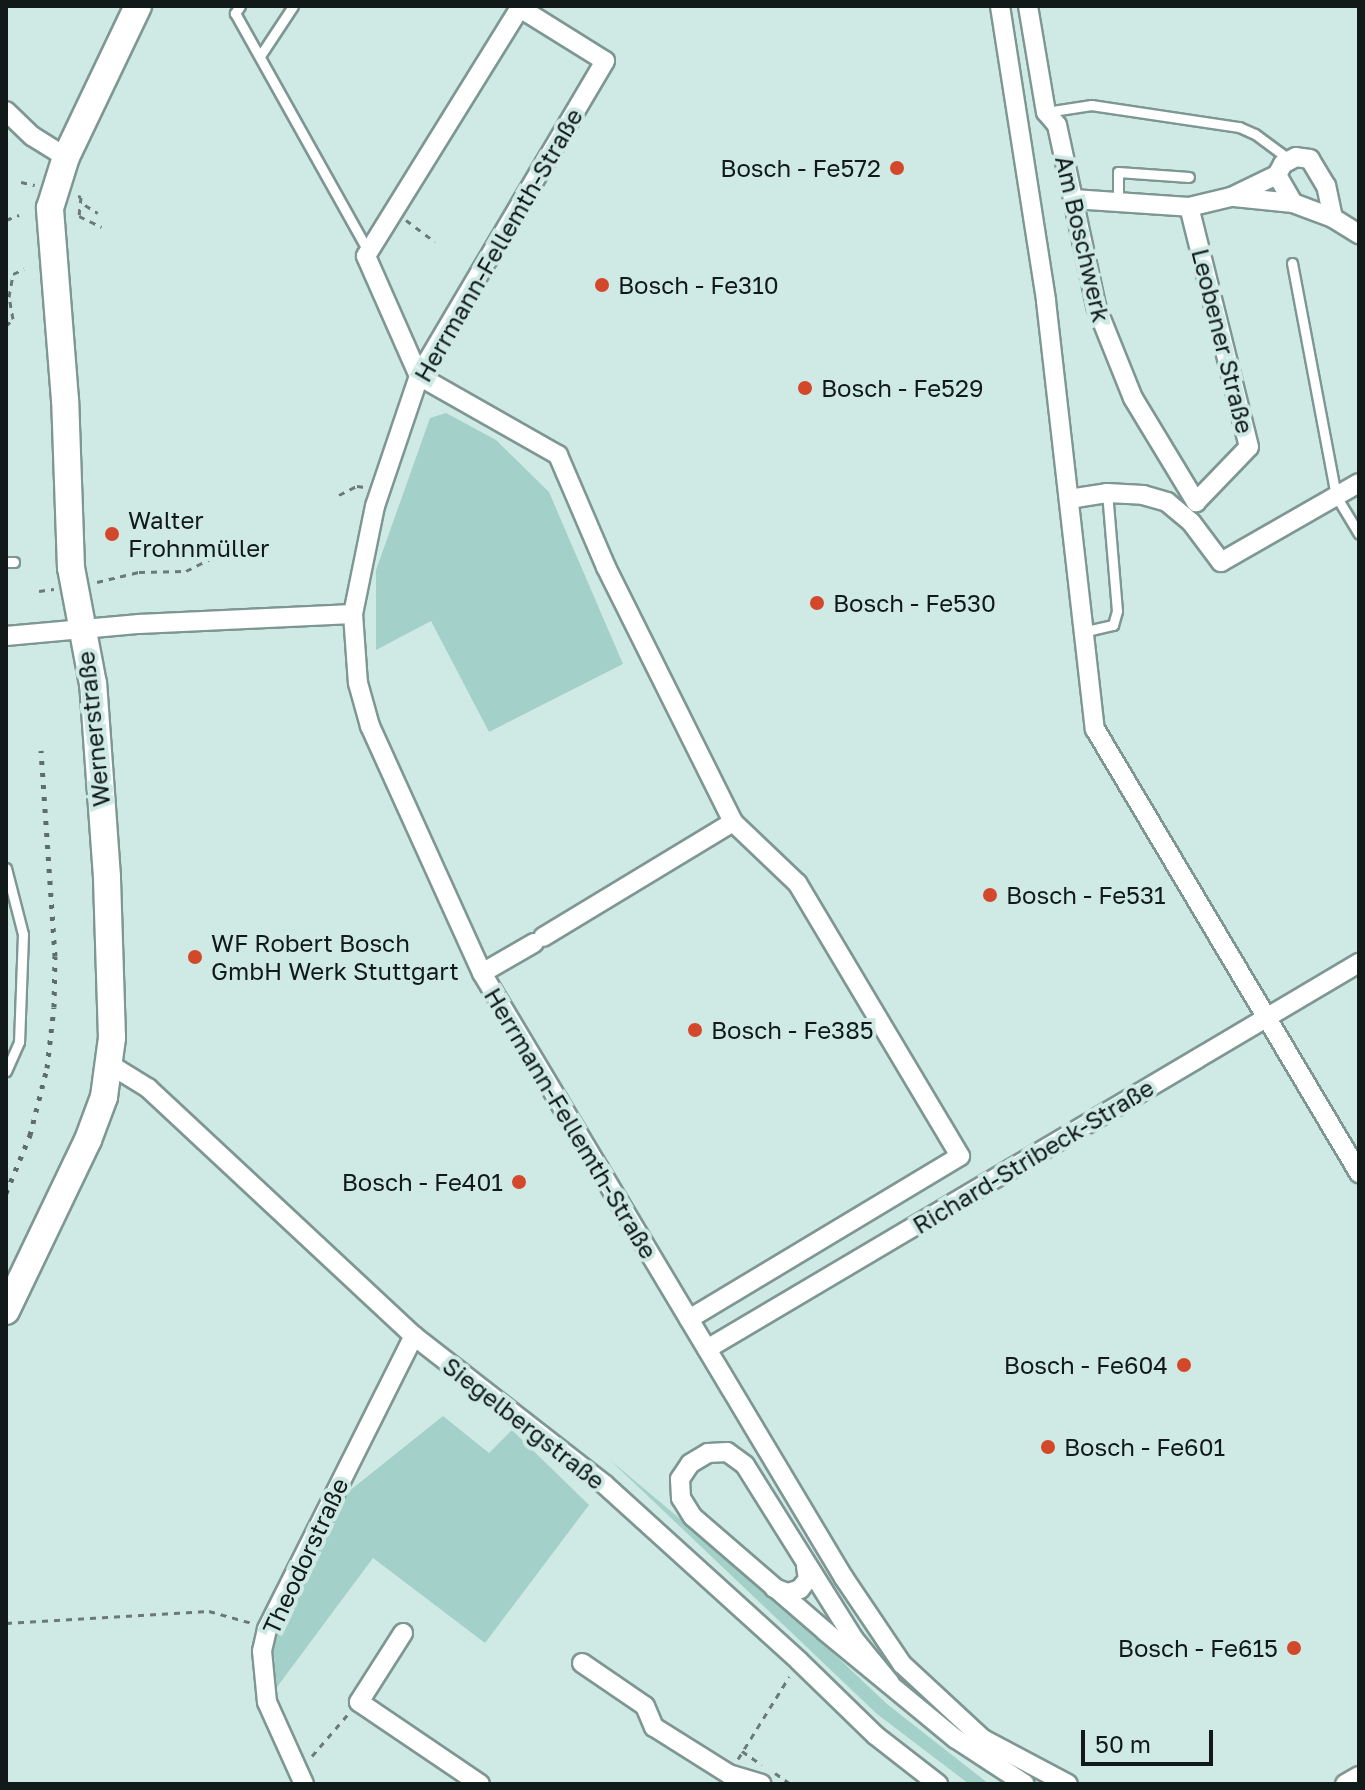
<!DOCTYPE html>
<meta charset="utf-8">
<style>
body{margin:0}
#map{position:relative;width:1365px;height:1790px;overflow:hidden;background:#cfeae5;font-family:"Golos Text",sans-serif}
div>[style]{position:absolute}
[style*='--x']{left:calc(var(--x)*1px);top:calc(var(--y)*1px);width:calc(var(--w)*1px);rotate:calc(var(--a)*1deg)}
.green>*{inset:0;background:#a3d1c9}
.path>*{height:3px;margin-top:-1.5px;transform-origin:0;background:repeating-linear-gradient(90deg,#697a77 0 6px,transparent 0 12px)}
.roads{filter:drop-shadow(2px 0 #7e9793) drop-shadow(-2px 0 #7e9793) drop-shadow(0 2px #7e9793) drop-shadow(0 -2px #7e9793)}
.lane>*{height:9px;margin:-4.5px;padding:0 4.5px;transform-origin:4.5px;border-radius:4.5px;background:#fff}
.street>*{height:18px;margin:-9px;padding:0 9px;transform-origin:9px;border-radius:9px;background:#fff}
.secondary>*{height:26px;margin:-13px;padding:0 13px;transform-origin:13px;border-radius:13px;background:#fff}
.rail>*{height:5px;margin-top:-2.5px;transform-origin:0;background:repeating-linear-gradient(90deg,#5d6d6a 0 4px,transparent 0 12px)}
.dots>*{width:22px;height:22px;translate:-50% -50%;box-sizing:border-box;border:4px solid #cfeae5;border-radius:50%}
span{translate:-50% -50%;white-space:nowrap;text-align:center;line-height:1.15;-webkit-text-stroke:8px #cfeae5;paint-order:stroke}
.poi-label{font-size:24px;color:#111a19}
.right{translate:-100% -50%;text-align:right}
.left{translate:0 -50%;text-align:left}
.street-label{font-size:24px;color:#111a19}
.frame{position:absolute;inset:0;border:8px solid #111a19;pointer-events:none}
.scale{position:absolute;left:1081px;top:1730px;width:132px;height:36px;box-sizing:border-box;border:4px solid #111a19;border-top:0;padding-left:10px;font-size:24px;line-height:28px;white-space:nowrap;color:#111a19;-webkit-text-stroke:6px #cfeae5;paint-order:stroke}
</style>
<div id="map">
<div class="green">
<i style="clip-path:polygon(446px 413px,496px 440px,549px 492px,623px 664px,489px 732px,431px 621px,376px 650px,376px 570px,430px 418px)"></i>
<i style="clip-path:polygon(443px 1416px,489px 1453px,512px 1430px,589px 1505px,485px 1643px,373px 1558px,277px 1687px,272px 1638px,348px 1492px)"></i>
<i style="clip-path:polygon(610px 1460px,778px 1601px,887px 1704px,989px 1784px,969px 1784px,877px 1714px)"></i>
</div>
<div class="path">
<i style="--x:21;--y:182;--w:14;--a:12"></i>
<i style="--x:78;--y:196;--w:3;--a:18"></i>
<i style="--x:81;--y:197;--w:19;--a:96"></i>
<i style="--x:79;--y:216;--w:25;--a:26"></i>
<i style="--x:85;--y:205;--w:15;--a:32"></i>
<i style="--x:6;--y:220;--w:14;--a:-21"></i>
<i style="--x:406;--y:220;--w:36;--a:37"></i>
<i style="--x:6;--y:326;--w:10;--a:-45"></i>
<i style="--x:13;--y:319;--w:22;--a:-100"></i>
<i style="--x:9;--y:297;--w:23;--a:-80"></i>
<i style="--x:13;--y:274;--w:12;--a:-24"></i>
<i style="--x:339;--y:495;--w:20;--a:-27"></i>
<i style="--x:357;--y:486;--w:8;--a:7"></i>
<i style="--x:97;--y:582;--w:43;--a:-13.4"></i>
<i style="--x:139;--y:572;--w:47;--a:-1.2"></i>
<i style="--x:186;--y:571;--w:69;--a:-26.6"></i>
<i style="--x:39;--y:591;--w:15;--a:-8"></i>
<i style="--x:6;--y:1623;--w:203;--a:-3.4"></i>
<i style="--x:209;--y:1611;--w:45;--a:15.6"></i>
<i style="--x:742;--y:1751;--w:24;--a:35"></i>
<i style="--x:312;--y:1756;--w:57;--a:-49.3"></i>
<i style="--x:738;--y:1759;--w:97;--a:-58.1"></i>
<i style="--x:775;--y:1773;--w:19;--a:35"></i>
</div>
<div class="roads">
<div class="lane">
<i style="--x:240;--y:6;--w:9;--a:126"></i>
<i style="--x:235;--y:13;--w:275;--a:60.8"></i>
<i style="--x:260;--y:56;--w:60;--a:-56.6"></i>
<i style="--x:1046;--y:112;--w:46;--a:-8.8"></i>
<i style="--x:1091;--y:105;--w:150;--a:8.5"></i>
<i style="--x:1239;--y:127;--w:17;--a:24"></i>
<i style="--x:1255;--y:134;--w:44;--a:36.6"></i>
<i style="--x:1118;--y:202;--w:30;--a:-90"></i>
<i style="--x:1118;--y:172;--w:71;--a:4"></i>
<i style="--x:1292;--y:263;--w:237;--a:79.3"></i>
<i style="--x:1336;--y:496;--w:44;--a:58.8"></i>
<i style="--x:6;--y:562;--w:8;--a:0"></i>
<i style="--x:1082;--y:632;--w:32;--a:-13"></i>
<i style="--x:1113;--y:625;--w:15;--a:-74"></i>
<i style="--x:1117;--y:611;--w:118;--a:-94.8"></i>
<i style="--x:6;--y:868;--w:68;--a:75.6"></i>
<i style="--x:23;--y:934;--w:108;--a:92.1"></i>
<i style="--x:19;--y:1042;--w:32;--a:114"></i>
</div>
<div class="street">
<i style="--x:521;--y:6;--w:294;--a:121.8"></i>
<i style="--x:366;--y:256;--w:131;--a:66.2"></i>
<i style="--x:419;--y:376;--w:160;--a:29.6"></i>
<i style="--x:558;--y:455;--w:122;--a:66.8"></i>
<i style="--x:606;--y:567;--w:285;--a:63.5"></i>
<i style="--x:733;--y:822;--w:222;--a:148.8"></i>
<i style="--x:1000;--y:6;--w:299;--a:81.1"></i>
<i style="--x:1046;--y:301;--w:431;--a:83.5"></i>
<i style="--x:1095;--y:729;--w:517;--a:59.26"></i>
<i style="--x:1028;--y:6;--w:108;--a:80.4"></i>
<i style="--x:1046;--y:112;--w:17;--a:50"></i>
<i style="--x:1057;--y:125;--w:185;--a:77.8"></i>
<i style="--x:1096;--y:306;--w:99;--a:68.1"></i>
<i style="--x:1133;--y:398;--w:122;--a:58.8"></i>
<i style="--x:1196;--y:502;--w:76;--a:-46.1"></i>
<i style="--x:1249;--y:447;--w:247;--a:-104"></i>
<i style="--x:520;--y:8;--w:100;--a:31.9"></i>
<i style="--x:605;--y:61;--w:366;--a:120.6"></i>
<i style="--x:419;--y:376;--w:137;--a:108.7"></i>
<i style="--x:375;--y:506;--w:110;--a:101.5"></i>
<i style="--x:353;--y:614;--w:69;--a:85.9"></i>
<i style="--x:358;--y:683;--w:45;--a:74.4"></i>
<i style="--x:370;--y:726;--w:271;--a:65.6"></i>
<i style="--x:482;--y:973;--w:705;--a:59.11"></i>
<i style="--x:844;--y:1578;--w:104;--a:56"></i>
<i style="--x:902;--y:1664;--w:110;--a:42.8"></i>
<i style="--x:983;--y:1739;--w:96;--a:27.9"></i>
<i style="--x:6;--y:111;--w:36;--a:44"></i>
<i style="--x:32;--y:136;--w:40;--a:32"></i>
<i style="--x:1234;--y:197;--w:59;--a:5.8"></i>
<i style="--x:1073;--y:199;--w:116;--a:3.9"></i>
<i style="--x:1189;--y:207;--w:43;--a:-13.4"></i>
<i style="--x:1231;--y:197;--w:51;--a:-25.6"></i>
<i style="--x:1333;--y:218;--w:33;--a:-102"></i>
<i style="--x:1326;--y:186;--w:31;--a:-121"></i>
<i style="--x:1310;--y:159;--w:14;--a:-172"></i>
<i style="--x:1296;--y:157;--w:15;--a:152"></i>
<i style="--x:1283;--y:164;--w:13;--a:119"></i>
<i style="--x:1277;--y:175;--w:32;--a:60"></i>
<i style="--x:1293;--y:203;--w:43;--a:20.6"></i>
<i style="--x:1333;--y:218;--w:31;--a:32"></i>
<i style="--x:1069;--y:499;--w:38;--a:-9"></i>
<i style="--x:1107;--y:493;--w:36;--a:3"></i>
<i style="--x:1143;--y:495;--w:25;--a:16"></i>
<i style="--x:1167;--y:502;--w:31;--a:40"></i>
<i style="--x:1191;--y:522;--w:50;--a:53.1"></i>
<i style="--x:1221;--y:562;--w:159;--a:-29.8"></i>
<i style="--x:6;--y:636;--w:134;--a:-5.2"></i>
<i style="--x:139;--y:624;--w:214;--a:-2.7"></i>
<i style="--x:482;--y:973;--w:60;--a:-30"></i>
<i style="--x:109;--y:1064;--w:46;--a:31.6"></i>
<i style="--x:148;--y:1088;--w:364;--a:43"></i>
<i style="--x:414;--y:1336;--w:241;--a:37.9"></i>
<i style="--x:604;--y:1484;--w:263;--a:42.2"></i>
<i style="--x:799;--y:1661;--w:106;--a:44.2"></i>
<i style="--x:875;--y:1735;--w:80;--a:37.9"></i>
<i style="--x:689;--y:1319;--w:316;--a:-31"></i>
<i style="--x:960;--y:1156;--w:318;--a:-120.8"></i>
<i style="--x:797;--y:883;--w:88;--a:-136.4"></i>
<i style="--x:707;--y:1349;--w:758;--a:-30.63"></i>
<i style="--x:774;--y:1588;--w:15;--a:20"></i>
<i style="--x:788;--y:1593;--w:13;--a:-18"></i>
<i style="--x:800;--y:1589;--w:13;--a:-51"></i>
<i style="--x:808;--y:1579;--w:13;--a:-99"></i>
<i style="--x:403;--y:1633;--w:82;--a:122.5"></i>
<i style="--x:359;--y:1702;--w:146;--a:34.1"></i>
<i style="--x:582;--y:1663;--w:76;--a:34.3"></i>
<i style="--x:645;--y:1706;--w:23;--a:67"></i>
<i style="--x:654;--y:1727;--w:89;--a:32.1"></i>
<i style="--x:729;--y:1774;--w:34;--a:17"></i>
<i style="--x:890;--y:1683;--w:57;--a:-129.3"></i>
<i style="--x:854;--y:1639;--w:205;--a:-122.1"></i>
<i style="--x:745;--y:1465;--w:22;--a:-144"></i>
<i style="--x:727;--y:1452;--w:19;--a:177"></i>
<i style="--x:708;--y:1453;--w:21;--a:149"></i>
<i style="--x:690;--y:1464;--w:18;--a:124"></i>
<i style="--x:680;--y:1479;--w:19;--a:87"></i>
<i style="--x:681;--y:1498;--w:22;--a:58"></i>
<i style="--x:693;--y:1517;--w:176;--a:40.8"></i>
<i style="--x:826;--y:1632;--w:168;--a:39.5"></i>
<i style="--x:956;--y:1739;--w:82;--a:33.1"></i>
<i style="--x:304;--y:1784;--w:90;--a:-114.3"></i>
<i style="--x:267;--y:1702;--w:51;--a:-95.6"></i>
<i style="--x:262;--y:1651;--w:23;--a:-77"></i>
<i style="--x:267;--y:1629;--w:328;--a:-63.4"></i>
<i style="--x:1345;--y:1784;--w:16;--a:-30"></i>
</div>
<div class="secondary">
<i style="--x:6;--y:1311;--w:190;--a:-64.4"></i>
<i style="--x:88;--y:1140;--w:46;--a:-69.6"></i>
<i style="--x:104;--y:1097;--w:60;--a:-82.3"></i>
<i style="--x:112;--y:1038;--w:161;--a:-91.8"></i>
<i style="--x:107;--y:877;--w:194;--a:-94.1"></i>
<i style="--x:93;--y:684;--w:118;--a:-100.7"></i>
<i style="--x:71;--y:568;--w:168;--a:-92"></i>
<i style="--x:65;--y:400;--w:193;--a:-94.5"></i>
<i style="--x:50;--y:208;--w:53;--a:-72.6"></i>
<i style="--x:66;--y:157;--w:167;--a:-64.5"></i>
</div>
</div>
<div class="rail">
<i style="--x:6;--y:1193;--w:63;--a:-67.5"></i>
<i style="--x:30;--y:1135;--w:69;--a:-75.8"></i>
<i style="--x:47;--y:1068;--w:61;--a:-83.5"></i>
<i style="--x:54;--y:1007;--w:51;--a:-88.9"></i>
<i style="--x:55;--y:956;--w:206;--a:-93.9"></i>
</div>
<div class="dots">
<i style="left:897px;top:168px;background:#d3482a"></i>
<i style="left:602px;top:285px;background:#d3482a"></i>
<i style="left:805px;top:388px;background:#d3482a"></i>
<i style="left:112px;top:534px;background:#d3482a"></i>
<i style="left:817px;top:603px;background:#d3482a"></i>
<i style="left:990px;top:895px;background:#d3482a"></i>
<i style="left:195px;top:957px;background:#d3482a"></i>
<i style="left:695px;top:1030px;background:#d3482a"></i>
<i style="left:519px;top:1182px;background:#d3482a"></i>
<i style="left:1184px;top:1365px;background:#d3482a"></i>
<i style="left:1048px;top:1447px;background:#d3482a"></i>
<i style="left:1294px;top:1648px;background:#d3482a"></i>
</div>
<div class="poi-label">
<span class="right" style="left:881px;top:168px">Bosch - Fe572</span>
<span class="left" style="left:618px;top:285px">Bosch - Fe310</span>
<span class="left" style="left:821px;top:388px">Bosch - Fe529</span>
<span class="left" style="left:128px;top:534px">Walter<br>Frohnmüller</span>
<span class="left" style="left:833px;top:603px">Bosch - Fe530</span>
<span class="left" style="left:1006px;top:895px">Bosch - Fe531</span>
<span class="left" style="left:211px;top:957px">WF Robert Bosch<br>GmbH Werk Stuttgart</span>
<span class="left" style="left:711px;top:1030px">Bosch - Fe385</span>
<span class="right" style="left:503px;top:1182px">Bosch - Fe401</span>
<span class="right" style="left:1168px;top:1365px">Bosch - Fe604</span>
<span class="left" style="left:1064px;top:1447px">Bosch - Fe601</span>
<span class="right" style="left:1278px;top:1648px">Bosch - Fe615</span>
</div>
<div class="street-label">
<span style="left:1083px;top:239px;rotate:77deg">Am Boschwerk</span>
<span style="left:498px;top:245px;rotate:-60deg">Herrmann-Fellemth-Straße</span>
<span style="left:1223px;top:341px;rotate:76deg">Leobener Straße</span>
<span style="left:93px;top:729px;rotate:-96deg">Wernerstraße</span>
<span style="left:571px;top:1123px;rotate:59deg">Herrmann-Fellemth-Straße</span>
<span style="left:1033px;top:1156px;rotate:-31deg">Richard-Stribeck-Straße</span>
<span style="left:524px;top:1423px;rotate:38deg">Siegelbergstraße</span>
<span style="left:305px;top:1556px;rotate:-65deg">Theodorstraße</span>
</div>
<div class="frame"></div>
<div class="scale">50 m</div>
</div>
